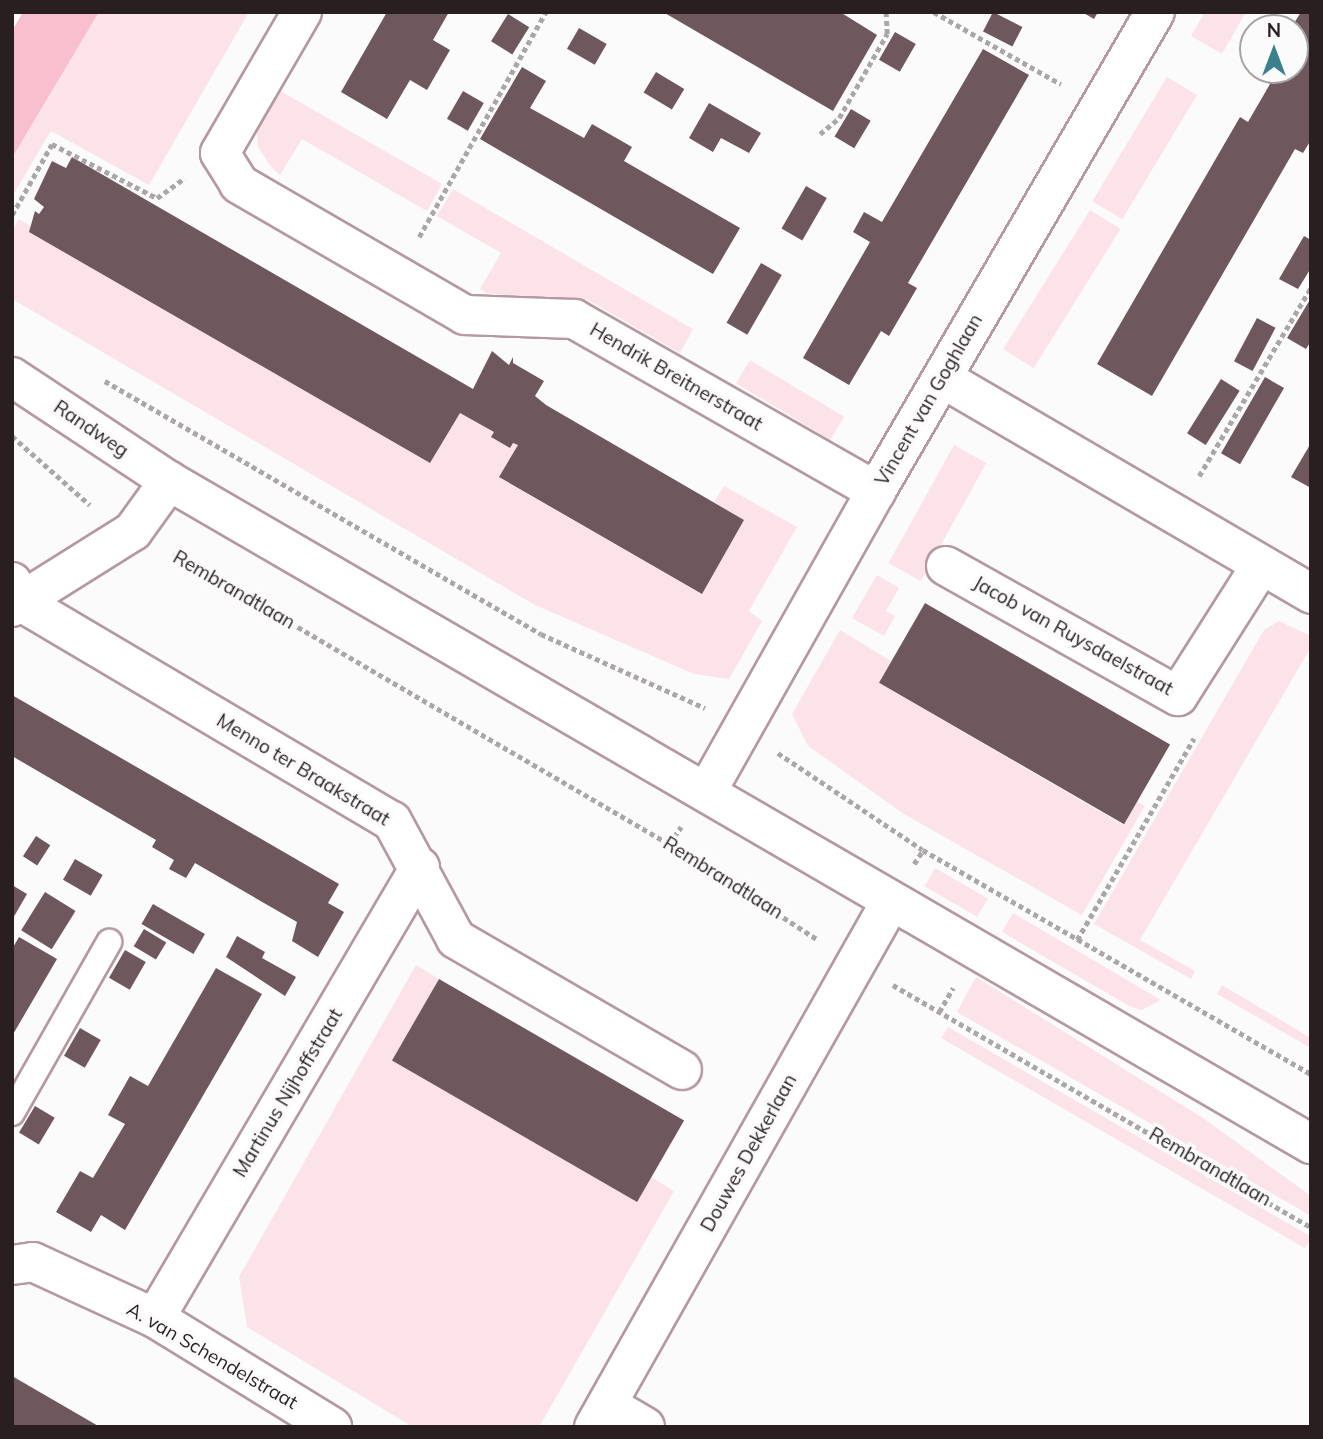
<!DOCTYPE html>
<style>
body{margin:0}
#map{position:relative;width:1323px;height:1439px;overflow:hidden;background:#fbfbfb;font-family:Mulish,sans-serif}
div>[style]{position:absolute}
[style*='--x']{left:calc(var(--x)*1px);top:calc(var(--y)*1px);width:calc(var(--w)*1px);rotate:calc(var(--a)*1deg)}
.green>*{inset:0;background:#fce3e9;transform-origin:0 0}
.water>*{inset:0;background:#f8bfcf}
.building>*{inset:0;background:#6f575e;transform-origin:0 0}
.path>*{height:4.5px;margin-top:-2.25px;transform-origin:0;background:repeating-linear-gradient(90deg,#aba7a8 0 5px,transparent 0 8.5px)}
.roads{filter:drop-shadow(2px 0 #b499a0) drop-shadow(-2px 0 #b499a0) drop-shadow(0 2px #b499a0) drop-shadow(0 -2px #b499a0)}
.service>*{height:24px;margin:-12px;padding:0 12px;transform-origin:12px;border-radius:12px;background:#fff}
.minor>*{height:38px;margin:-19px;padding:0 19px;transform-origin:19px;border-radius:19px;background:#fff}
span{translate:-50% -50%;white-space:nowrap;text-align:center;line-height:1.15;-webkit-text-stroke:7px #fbfbfb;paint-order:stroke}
.street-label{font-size:19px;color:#291f21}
.frame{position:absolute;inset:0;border:14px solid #291f21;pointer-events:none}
.north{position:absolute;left:1239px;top:14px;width:70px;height:70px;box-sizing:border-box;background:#fbfbfb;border:2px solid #a7a3a4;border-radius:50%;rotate:0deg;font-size:19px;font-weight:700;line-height:28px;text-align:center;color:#291f21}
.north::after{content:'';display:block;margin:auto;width:24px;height:32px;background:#3b818d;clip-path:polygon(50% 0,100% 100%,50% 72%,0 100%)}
</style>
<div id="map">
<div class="green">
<i style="clip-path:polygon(99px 12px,249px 12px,149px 185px,51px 131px,12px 197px,12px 158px)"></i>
<i style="clip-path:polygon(1205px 12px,1246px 12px,1222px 54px,1191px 36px)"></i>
<i style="left:1167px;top:77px;width:35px;height:145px;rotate:31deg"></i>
<i style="clip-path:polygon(277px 89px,442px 184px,427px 211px,302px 139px,280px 175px,270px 166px,258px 146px,257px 131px)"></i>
<i style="clip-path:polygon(453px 189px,693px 329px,680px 353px,588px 300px,489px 294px,480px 289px,501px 253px,437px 216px)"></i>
<i style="left:1090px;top:210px;width:36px;height:164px;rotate:32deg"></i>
<i style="clip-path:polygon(19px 219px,32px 227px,30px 232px,430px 463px,460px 413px,494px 432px,492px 438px,510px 448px,513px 443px,518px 445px,500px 478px,701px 594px,744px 520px,714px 502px,724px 486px,797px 527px,749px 611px,762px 621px,729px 679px,694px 674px,535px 605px,12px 299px,12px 231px)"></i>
<i style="left:750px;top:360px;width:110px;height:27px;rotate:31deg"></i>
<i style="left:954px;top:445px;width:37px;height:135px;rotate:29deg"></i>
<i style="clip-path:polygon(877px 575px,899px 588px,886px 611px,895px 616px,884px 636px,852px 618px)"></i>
<i style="clip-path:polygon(1279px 621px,1311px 636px,1311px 647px,1140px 940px,1195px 971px,1191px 979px,1094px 924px,1264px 630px)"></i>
<i style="clip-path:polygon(840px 630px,891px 661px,879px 683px,1123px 825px,1137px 802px,1145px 806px,1082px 915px,904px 814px,808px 746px,792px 714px)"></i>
<i style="left:935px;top:868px;width:61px;height:21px;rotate:30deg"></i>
<i style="clip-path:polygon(1013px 913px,1161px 1000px,1142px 1010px,1131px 1007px,1002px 932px)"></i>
<i style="clip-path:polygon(416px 965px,439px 979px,393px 1060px,636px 1201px,651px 1177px,674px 1191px,539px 1427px,413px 1427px,247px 1327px,239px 1277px)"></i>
<i style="clip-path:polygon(976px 977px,1203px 1118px,1311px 1196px,1311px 1216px,957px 1012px)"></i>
<i style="clip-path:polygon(1222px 985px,1311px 1038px,1311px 1048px,1217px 994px)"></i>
<i style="left:948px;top:1027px;width:420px;height:13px;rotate:30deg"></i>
</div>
<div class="water">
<i style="clip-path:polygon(23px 12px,99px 12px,12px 158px,12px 31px)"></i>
</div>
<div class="building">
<i style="clip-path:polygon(387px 12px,449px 12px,433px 40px,450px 50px,427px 90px,410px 80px,387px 119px,341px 92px)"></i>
<i style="clip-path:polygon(663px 12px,840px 12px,877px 35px,833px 111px)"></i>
<i style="left:993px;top:12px;width:33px;height:22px;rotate:27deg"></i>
<i style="clip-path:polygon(1082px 12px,1098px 12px,1094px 19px)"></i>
<i style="clip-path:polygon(1301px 12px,1311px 12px,1311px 140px,1303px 153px,1295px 149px,1152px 396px,1097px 364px,1240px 117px,1248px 122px,1270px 84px,1262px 79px,1267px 70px,1295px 70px,1295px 28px,1291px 28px)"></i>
<i style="left:508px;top:14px;width:25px;height:32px;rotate:32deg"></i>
<i style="left:579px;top:28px;width:32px;height:24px;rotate:30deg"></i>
<i style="left:895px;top:32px;width:24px;height:32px;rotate:30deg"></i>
<i style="clip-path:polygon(983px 49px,1029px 75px,908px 283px,917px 288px,889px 336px,881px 331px,849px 385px,803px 358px,870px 242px,853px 232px,864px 212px,882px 222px)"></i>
<i style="clip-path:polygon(522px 67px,546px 81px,530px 108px,584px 138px,592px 124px,632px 147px,624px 161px,740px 228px,713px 274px,480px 139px)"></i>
<i style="left:656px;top:72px;width:33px;height:24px;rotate:31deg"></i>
<i style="left:463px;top:91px;width:24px;height:32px;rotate:30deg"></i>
<i style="clip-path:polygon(709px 103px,761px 133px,749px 153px,721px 138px,713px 152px,689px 138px)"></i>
<i style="left:851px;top:109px;width:23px;height:32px;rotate:31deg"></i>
<i style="clip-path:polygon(72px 157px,473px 389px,492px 351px,509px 365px,513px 357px,513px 363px,544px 381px,535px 396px,546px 405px,744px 520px,702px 594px,499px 477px,518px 445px,513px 443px,510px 448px,491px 437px,494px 432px,460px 413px,430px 463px,29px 232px,35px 211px,39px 214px,44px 207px,34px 199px,52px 161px,66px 168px)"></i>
<i style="left:806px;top:186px;width:24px;height:49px;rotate:30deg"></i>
<i style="clip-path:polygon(1304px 236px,1311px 240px,1311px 268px,1298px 289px,1279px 279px)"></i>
<i style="left:761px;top:263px;width:24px;height:69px;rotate:30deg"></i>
<i style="clip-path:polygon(1311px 298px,1311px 341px,1306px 349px,1287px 338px)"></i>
<i style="left:1257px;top:318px;width:21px;height:49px;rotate:28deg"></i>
<i style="left:1265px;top:377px;width:22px;height:88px;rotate:30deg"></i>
<i style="left:1221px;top:379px;width:22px;height:64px;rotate:32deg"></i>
<i style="clip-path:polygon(1311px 443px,1311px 488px,1291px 477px)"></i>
<i style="left:925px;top:603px;width:283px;height:92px;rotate:30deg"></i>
<i style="clip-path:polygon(12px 695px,339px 884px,328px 903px,344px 912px,318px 957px,292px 941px,297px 922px,195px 863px,186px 878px,169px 869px,174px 860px,152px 847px,156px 840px,12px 756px)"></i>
<i style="left:36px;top:836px;width:17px;height:24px;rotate:33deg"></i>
<i style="left:75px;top:859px;width:32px;height:24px;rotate:30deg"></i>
<i style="clip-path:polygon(12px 885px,27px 894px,12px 920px)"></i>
<i style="left:45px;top:892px;width:36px;height:45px;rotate:32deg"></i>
<i style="left:153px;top:904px;width:60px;height:23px;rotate:30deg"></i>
<i style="left:144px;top:929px;width:26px;height:20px;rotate:31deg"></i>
<i style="clip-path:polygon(237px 936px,265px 952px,262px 958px,296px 977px,285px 996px,226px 957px)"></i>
<i style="clip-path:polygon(19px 937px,57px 959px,12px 1036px,12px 949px)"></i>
<i style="left:125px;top:950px;width:24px;height:32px;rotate:30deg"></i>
<i style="clip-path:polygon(216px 968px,262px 994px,125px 1230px,101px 1215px,91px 1232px,56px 1212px,80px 1171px,93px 1178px,125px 1124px,108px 1115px,130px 1076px,148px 1086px)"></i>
<i style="left:439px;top:979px;width:283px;height:94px;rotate:30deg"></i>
<i style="left:80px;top:1028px;width:24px;height:32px;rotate:30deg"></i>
<i style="left:35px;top:1106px;width:23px;height:31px;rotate:31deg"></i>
<i style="clip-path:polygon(12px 1376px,100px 1427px,12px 1427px)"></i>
</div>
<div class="path">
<i style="--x:934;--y:12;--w:146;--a:29.6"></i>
<i style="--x:820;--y:134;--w:25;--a:-40"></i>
<i style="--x:839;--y:118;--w:97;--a:-60.3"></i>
<i style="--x:887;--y:34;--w:22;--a:-93"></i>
<i style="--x:12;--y:215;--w:81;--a:-60.6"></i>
<i style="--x:52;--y:144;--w:118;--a:27.2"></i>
<i style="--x:157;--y:198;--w:34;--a:-36"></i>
<i style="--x:419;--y:237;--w:258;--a:-60.6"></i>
<i style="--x:105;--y:381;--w:504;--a:30.13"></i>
<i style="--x:541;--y:634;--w:180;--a:24.3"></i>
<i style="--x:12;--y:436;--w:104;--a:41.5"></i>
<i style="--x:1199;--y:476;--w:220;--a:-59.3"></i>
<i style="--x:173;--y:554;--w:575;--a:30.31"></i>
<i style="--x:669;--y:844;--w:176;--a:32.7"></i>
<i style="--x:778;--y:753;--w:174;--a:33.8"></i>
<i style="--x:923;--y:850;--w:448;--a:30"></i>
<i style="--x:669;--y:844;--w:21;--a:-55"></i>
<i style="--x:914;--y:864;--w:17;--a:-57"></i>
<i style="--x:1077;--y:940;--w:233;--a:-59.9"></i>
<i style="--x:893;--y:985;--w:483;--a:30.1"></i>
<i style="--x:939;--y:1012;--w:28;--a:-60"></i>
</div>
<div class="roads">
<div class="service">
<i style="--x:12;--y:1113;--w:197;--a:-60.4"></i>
</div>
<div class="minor">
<i style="--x:302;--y:12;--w:163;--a:120.2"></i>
<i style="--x:220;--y:153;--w:36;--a:58"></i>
<i style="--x:239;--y:184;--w:261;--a:30.1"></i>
<i style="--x:465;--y:315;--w:109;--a:2.1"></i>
<i style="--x:574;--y:319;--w:348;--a:29.7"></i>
<i style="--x:12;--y:377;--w:188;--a:33.5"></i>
<i style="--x:169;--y:481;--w:1321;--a:30.14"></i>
<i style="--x:942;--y:378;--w:428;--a:30.3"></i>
<i style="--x:946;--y:566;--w:266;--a:29.3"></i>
<i style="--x:1178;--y:696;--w:153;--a:-57.6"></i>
<i style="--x:12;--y:582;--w:22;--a:66"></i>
<i style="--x:21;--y:602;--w:431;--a:30.6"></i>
<i style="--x:392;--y:821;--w:134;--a:61.5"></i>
<i style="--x:456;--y:939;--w:261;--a:30.1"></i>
<i style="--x:12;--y:607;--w:143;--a:-32.1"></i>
<i style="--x:133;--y:531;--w:62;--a:-54.2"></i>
<i style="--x:707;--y:791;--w:344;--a:-60.6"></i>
<i style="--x:876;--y:491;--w:554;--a:-59.78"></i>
<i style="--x:12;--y:1265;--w:21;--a:-8"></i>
<i style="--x:33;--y:1262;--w:134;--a:24.7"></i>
<i style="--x:155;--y:1318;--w:208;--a:31.6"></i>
<i style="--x:155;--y:1318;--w:523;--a:-59.56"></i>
<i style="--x:608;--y:1405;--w:43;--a:30.7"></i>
<i style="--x:594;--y:1427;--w:604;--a:-60.55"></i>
</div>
</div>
<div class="street-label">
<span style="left:676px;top:377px;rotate:30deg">Hendrik Breitnerstraat</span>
<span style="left:929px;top:400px;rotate:-60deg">Vincent van Goghlaan</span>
<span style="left:91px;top:429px;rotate:34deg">Randweg</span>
<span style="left:234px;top:590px;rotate:30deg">Rembrandtlaan</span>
<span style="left:1073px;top:636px;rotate:29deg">Jacob van Ruysdaelstraat</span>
<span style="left:303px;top:770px;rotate:31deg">Menno ter Braakstraat</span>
<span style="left:723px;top:878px;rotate:32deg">Rembrandtlaan</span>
<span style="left:288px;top:1093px;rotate:-59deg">Martinus Nijhoffstraat</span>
<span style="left:749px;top:1153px;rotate:-61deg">Douwes Dekkerlaan</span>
<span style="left:1210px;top:1167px;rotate:30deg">Rembrandtlaan</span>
<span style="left:212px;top:1356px;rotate:30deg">A. van Schendelstraat</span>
</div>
<div class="frame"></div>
<div class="north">N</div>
</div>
